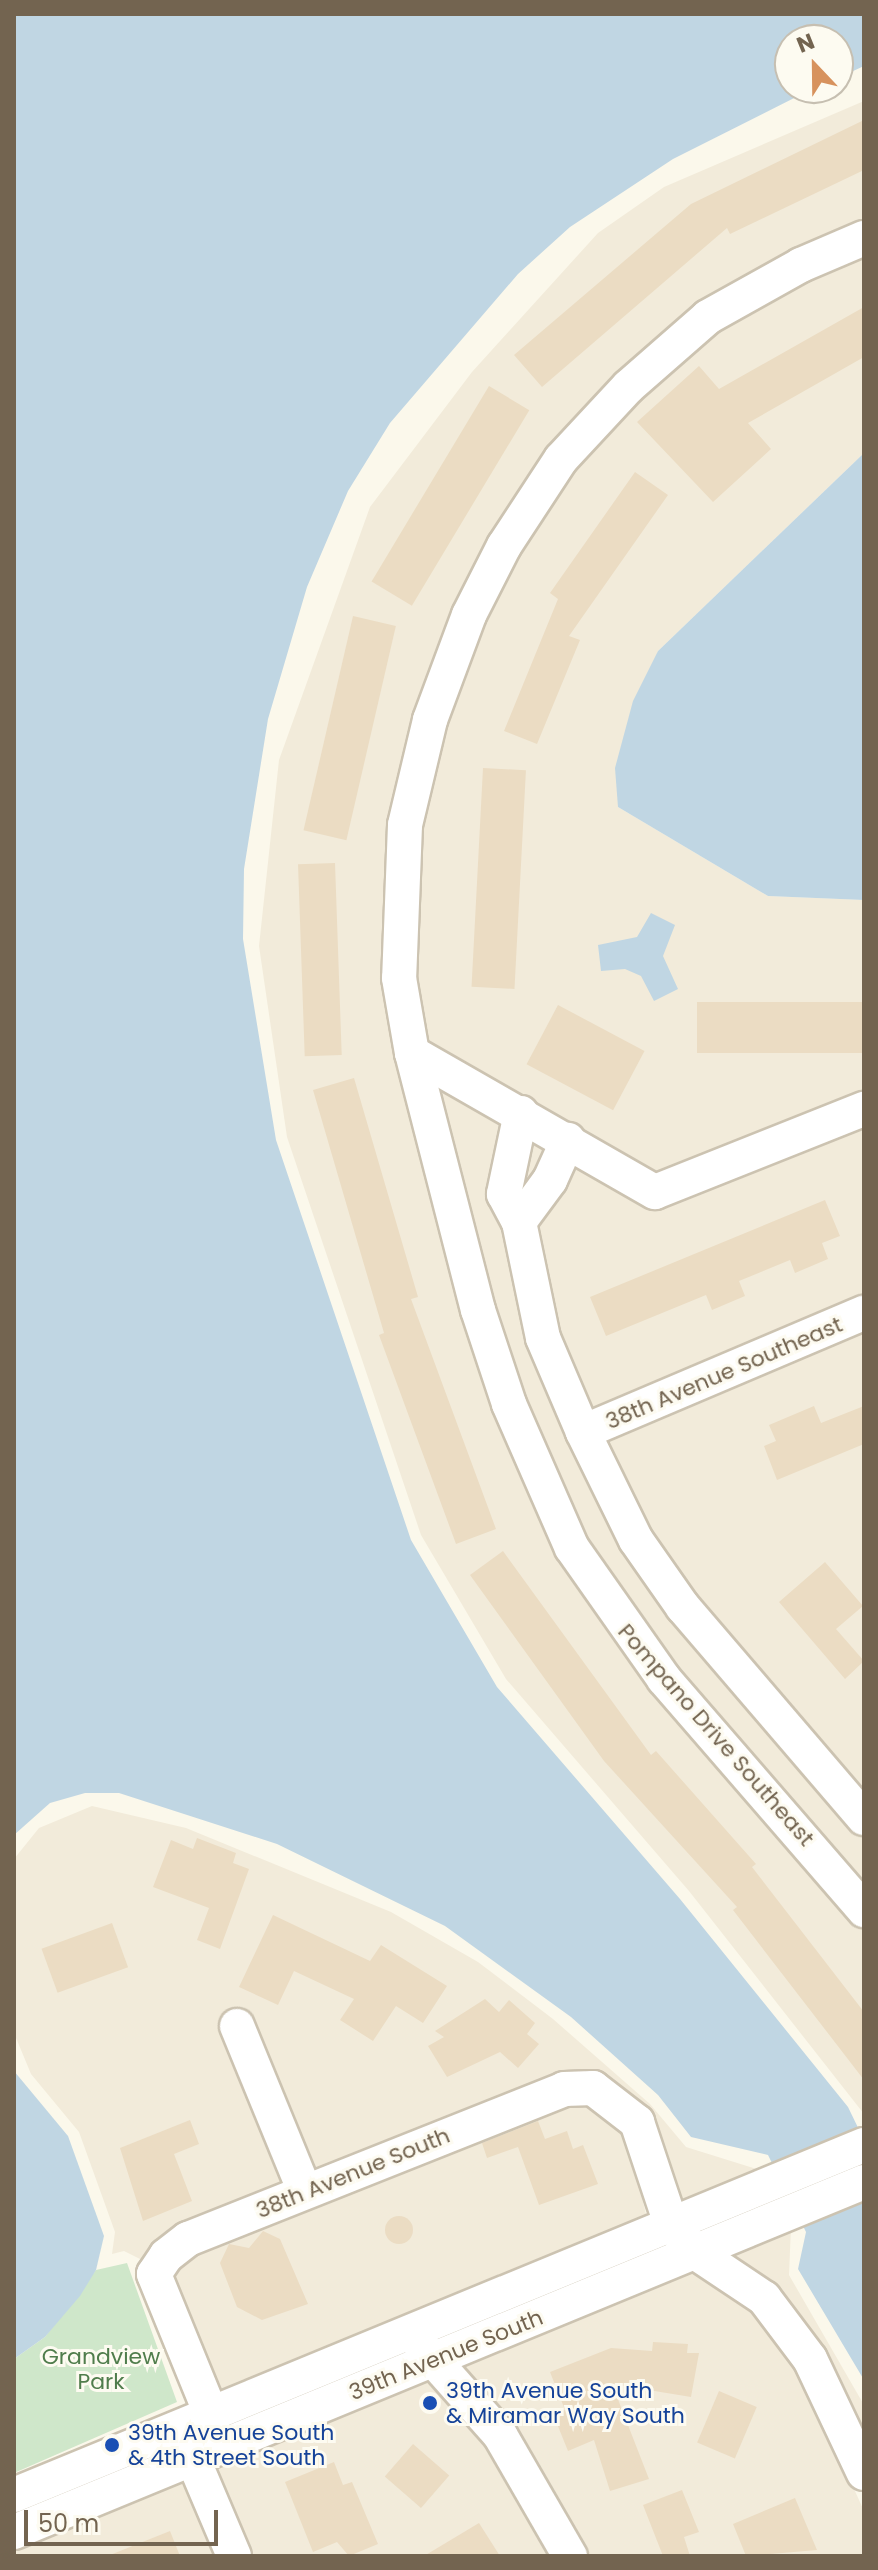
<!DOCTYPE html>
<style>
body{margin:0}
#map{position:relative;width:878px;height:2570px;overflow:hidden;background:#fbf8eb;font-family:Poppins,sans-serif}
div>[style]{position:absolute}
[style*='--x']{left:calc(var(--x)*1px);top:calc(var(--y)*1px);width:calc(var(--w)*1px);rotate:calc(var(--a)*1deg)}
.residential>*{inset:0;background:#f2ebda}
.green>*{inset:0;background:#cfe7ca}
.water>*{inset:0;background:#c0d6e3}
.building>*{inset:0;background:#ebdcc3;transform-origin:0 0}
.round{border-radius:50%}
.roads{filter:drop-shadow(2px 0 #ccc3b1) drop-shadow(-2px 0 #ccc3b1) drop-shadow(0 2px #ccc3b1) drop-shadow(0 -2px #ccc3b1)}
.minor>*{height:34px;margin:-17px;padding:0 17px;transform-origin:17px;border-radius:17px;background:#fff}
.dots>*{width:22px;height:22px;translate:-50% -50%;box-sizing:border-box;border:4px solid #fdfbf1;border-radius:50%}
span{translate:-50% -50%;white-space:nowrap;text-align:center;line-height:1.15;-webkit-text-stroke:6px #fdfbf1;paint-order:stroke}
.street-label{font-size:22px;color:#736450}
.park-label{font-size:22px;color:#507d4c}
.transit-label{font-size:22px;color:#164399}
.left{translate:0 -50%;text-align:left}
.frame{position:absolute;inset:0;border:16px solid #736450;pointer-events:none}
.north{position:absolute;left:774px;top:24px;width:80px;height:80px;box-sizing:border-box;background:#fdfbf1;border:2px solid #c6bfb1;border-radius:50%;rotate:338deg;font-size:22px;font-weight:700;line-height:32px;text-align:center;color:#736450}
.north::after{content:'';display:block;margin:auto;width:28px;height:36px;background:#d7925d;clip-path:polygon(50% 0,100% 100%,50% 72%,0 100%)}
.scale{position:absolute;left:24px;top:2510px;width:194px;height:36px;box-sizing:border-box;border:4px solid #736450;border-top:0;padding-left:10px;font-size:24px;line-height:28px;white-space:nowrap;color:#736450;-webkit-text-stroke:6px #fdfbf1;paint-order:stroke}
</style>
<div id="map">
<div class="residential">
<i style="clip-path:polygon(864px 101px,864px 453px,658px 651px,618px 807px,768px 896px,864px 900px,864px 1297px,590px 1413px,556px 1334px,520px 1197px,508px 1174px,485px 1188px,506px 1228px,531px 1343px,674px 1617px,864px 1839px,864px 2114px,689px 1891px,506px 1679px,421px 1535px,287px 1137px,259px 946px,279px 760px,370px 507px,472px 372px,598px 233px,664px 187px)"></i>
<i style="clip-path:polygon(864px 1330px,864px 1797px,693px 1598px,647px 1532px,602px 1441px)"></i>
<i style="clip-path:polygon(92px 1806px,186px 1828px,391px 1912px,478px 1962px,553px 2019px,650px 2104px,686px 2147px,763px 2171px,672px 2208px,650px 2120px,570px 2070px,311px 2173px,243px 2007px,219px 2017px,286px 2183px,144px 2261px,124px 2251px,112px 2254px,115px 2232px,79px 2132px,31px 2074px,14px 2033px,14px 1859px,39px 1828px)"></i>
<i style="clip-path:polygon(591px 2102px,625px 2130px,647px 2218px,217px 2395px,169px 2277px,176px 2267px,195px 2253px,567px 2104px)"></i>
<i style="clip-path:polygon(791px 2227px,789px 2275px,864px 2405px,864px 2436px,724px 2256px)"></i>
<i style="clip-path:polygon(694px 2269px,756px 2309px,799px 2367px,864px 2511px,864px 2556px,585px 2556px,567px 2515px,512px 2427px,458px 2367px)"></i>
<i style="clip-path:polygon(431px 2378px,490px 2444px,556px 2556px,248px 2556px,211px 2467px)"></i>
<i style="clip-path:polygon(187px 2477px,219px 2556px,14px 2556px,14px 2548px)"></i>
</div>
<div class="green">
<i style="clip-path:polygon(127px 2263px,177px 2402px,14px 2473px,14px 2359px,45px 2337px,96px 2270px)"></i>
</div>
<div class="water">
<i style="clip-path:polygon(14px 14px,864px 14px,864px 66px,838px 78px,838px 40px,790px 40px,790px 88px,814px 88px,673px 159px,570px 227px,518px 274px,390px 423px,348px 491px,307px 587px,268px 719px,244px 869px,243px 939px,276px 1140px,411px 1540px,497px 1687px,680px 1899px,848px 2107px,864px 2140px,864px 2380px,798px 2269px,806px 2232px,768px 2155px,691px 2137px,658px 2095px,571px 2017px,445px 1926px,277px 1844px,119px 1793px,85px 1793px,50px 1803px,14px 1835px)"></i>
<i style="clip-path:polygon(864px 453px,864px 900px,768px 896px,618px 807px,615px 768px,633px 701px,658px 651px)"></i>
<i style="clip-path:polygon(651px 913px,675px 925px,663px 956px,678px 989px,654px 1001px,641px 976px,625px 969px,601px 971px,598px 945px,637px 937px)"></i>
<i style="clip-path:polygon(14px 2071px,68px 2136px,104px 2236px,96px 2270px,80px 2296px,45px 2337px,14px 2359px)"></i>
</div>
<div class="building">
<i style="clip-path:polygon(864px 120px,864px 170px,730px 234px,727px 228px,542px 387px,514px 355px,691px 204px)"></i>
<i style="clip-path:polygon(864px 307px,864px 357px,748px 423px,771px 449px,713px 502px,637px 422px,699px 366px,719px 389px)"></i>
<i style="left:489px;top:386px;width:47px;height:228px;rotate:31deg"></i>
<i style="clip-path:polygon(635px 472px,668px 495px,569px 636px,580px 640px,537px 744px,504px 731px,558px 599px,550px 593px)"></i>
<i style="left:353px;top:616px;width:44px;height:220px;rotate:13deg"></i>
<i style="left:483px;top:768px;width:43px;height:219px;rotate:3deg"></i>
<i style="left:335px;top:863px;width:192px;height:37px;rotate:88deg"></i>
<i style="left:864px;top:1002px;width:51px;height:167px;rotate:90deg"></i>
<i style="left:558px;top:1005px;width:98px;height:67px;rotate:28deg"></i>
<i style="clip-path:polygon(354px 1078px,418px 1297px,411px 1299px,496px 1529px,456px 1544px,379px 1335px,384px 1333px,313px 1090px)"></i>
<i style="clip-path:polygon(825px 1200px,840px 1236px,822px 1243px,828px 1259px,795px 1273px,790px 1260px,739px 1281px,745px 1296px,712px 1310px,706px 1295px,606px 1336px,590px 1297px)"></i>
<i style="clip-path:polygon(814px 1406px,821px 1423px,864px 1406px,864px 1444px,777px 1480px,764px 1446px,776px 1441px,769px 1425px)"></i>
<i style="clip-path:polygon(503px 1551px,651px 1755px,656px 1751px,756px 1864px,752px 1867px,864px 2012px,864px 2080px,733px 1910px,737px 1907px,604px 1761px,470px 1575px)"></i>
<i style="clip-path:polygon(825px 1562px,863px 1606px,836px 1629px,864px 1661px,845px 1679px,779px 1602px)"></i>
<i style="clip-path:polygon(197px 1838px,236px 1853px,233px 1863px,249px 1869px,220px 1949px,197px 1940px,209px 1908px,153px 1887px,171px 1840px,193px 1849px)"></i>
<i style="clip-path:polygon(273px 1915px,370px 1961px,381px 1945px,447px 1986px,423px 2023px,396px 2006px,373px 2041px,340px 2020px,354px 1999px,294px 1971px,278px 2005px,239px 1987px)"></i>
<i style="left:112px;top:1923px;width:47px;height:75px;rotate:70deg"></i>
<i style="clip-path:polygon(485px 1999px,499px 2012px,509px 2000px,535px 2023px,527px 2034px,539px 2044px,518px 2068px,500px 2052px,447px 2077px,428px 2046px,444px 2037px,435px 2031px)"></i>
<i style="clip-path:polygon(190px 2120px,199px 2144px,174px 2154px,192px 2201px,143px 2221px,120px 2148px)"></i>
<i style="clip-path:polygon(538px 2121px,545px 2139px,567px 2131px,573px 2149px,583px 2145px,598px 2184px,539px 2205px,518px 2147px,487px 2158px,482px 2143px)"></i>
<i class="round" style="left:385px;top:2216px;width:28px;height:28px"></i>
<i style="clip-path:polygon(263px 2231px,280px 2239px,308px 2304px,262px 2320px,237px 2307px,220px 2263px,229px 2244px,249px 2248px)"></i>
<i style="clip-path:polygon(653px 2342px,688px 2344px,687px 2353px,699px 2353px,691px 2397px,612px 2384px,649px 2479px,610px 2491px,594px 2440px,568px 2451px,553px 2414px,565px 2410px,550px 2372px,611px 2348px,652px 2351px)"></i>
<i style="left:719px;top:2391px;width:41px;height:56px;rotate:23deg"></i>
<i style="left:413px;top:2444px;width:48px;height:43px;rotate:41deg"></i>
<i style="clip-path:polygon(334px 2462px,343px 2485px,352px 2482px,378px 2544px,349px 2556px,337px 2542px,313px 2552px,285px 2482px)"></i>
<i style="clip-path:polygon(682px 2490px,699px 2532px,684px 2537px,690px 2556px,663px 2556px,643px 2505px)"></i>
<i style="clip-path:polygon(795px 2498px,817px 2550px,746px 2556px,733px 2524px)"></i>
<i style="clip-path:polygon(479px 2523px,500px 2556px,424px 2556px)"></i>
<i style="clip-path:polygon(170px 2531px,180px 2556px,110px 2556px,110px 2555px)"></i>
</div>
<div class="roads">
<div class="minor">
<i style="--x:864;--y:238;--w:69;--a:156.8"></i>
<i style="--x:801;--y:265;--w:107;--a:150.8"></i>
<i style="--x:708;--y:317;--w:106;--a:138.8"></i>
<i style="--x:628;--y:387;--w:98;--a:132.9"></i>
<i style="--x:561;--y:459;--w:104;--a:123.2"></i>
<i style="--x:504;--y:546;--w:77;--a:116.9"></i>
<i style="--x:469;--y:615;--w:112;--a:110.4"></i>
<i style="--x:430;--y:720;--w:108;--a:103.4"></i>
<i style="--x:405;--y:825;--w:153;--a:92.2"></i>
<i style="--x:399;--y:978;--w:76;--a:80.2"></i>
<i style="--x:412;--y:1053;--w:265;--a:75.6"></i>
<i style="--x:478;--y:1310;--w:99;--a:71.7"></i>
<i style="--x:509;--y:1404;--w:157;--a:66.4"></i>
<i style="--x:572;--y:1548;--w:160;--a:54.9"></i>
<i style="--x:664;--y:1679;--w:306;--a:49.1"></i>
<i style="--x:412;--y:1053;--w:280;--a:29.8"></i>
<i style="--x:655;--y:1192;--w:225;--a:-21.7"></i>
<i style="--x:521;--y:1113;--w:83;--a:101.9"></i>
<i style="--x:504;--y:1194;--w:32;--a:62"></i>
<i style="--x:519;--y:1222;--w:118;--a:78.3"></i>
<i style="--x:543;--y:1338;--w:102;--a:66.9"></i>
<i style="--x:583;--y:1432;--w:120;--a:63.9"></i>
<i style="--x:636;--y:1540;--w:82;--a:55"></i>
<i style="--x:683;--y:1607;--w:278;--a:49.4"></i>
<i style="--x:519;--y:1222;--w:52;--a:-53.6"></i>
<i style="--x:550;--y:1180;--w:44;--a:-65.8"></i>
<i style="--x:583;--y:1432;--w:305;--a:-23"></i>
<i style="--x:237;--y:2026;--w:179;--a:67.7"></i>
<i style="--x:421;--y:2346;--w:119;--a:48.4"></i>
<i style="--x:500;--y:2435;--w:140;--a:60"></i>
<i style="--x:211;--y:2414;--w:151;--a:-112.2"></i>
<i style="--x:154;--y:2274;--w:22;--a:-56"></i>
<i style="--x:166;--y:2256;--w:28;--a:-38"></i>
<i style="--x:188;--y:2239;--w:405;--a:-21.7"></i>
<i style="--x:564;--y:2089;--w:29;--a:-2"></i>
<i style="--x:593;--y:2088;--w:56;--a:37.7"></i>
<i style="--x:637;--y:2122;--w:108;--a:71.6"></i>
<i style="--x:671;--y:2224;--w:37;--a:49"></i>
<i style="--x:695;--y:2252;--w:83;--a:33.7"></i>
<i style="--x:764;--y:2298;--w:76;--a:53"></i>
<i style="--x:810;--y:2359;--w:126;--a:64.7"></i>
<i style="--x:184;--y:2438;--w:128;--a:67"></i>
<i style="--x:14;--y:2495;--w:919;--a:-22.38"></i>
<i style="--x:14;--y:2532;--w:919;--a:-22.38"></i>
</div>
</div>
<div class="dots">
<i style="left:430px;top:2403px;background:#1a4fb4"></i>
<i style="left:112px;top:2445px;background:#1a4fb4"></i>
</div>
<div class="street-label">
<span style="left:724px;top:1373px;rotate:-23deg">38th Avenue Southeast</span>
<span style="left:716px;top:1735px;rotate:49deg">Pompano Drive Southeast</span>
<span style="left:353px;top:2173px;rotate:-22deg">38th Avenue South</span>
<span style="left:446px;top:2355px;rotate:-22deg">39th Avenue South</span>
</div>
<div class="park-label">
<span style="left:101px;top:2369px">Grandview<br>Park</span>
</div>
<div class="transit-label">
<span class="left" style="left:446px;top:2403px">39th Avenue South<br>&amp; Miramar Way South</span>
<span class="left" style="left:128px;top:2445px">39th Avenue South<br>&amp; 4th Street South</span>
</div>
<div class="frame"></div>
<div class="north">N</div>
<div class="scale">50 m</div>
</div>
